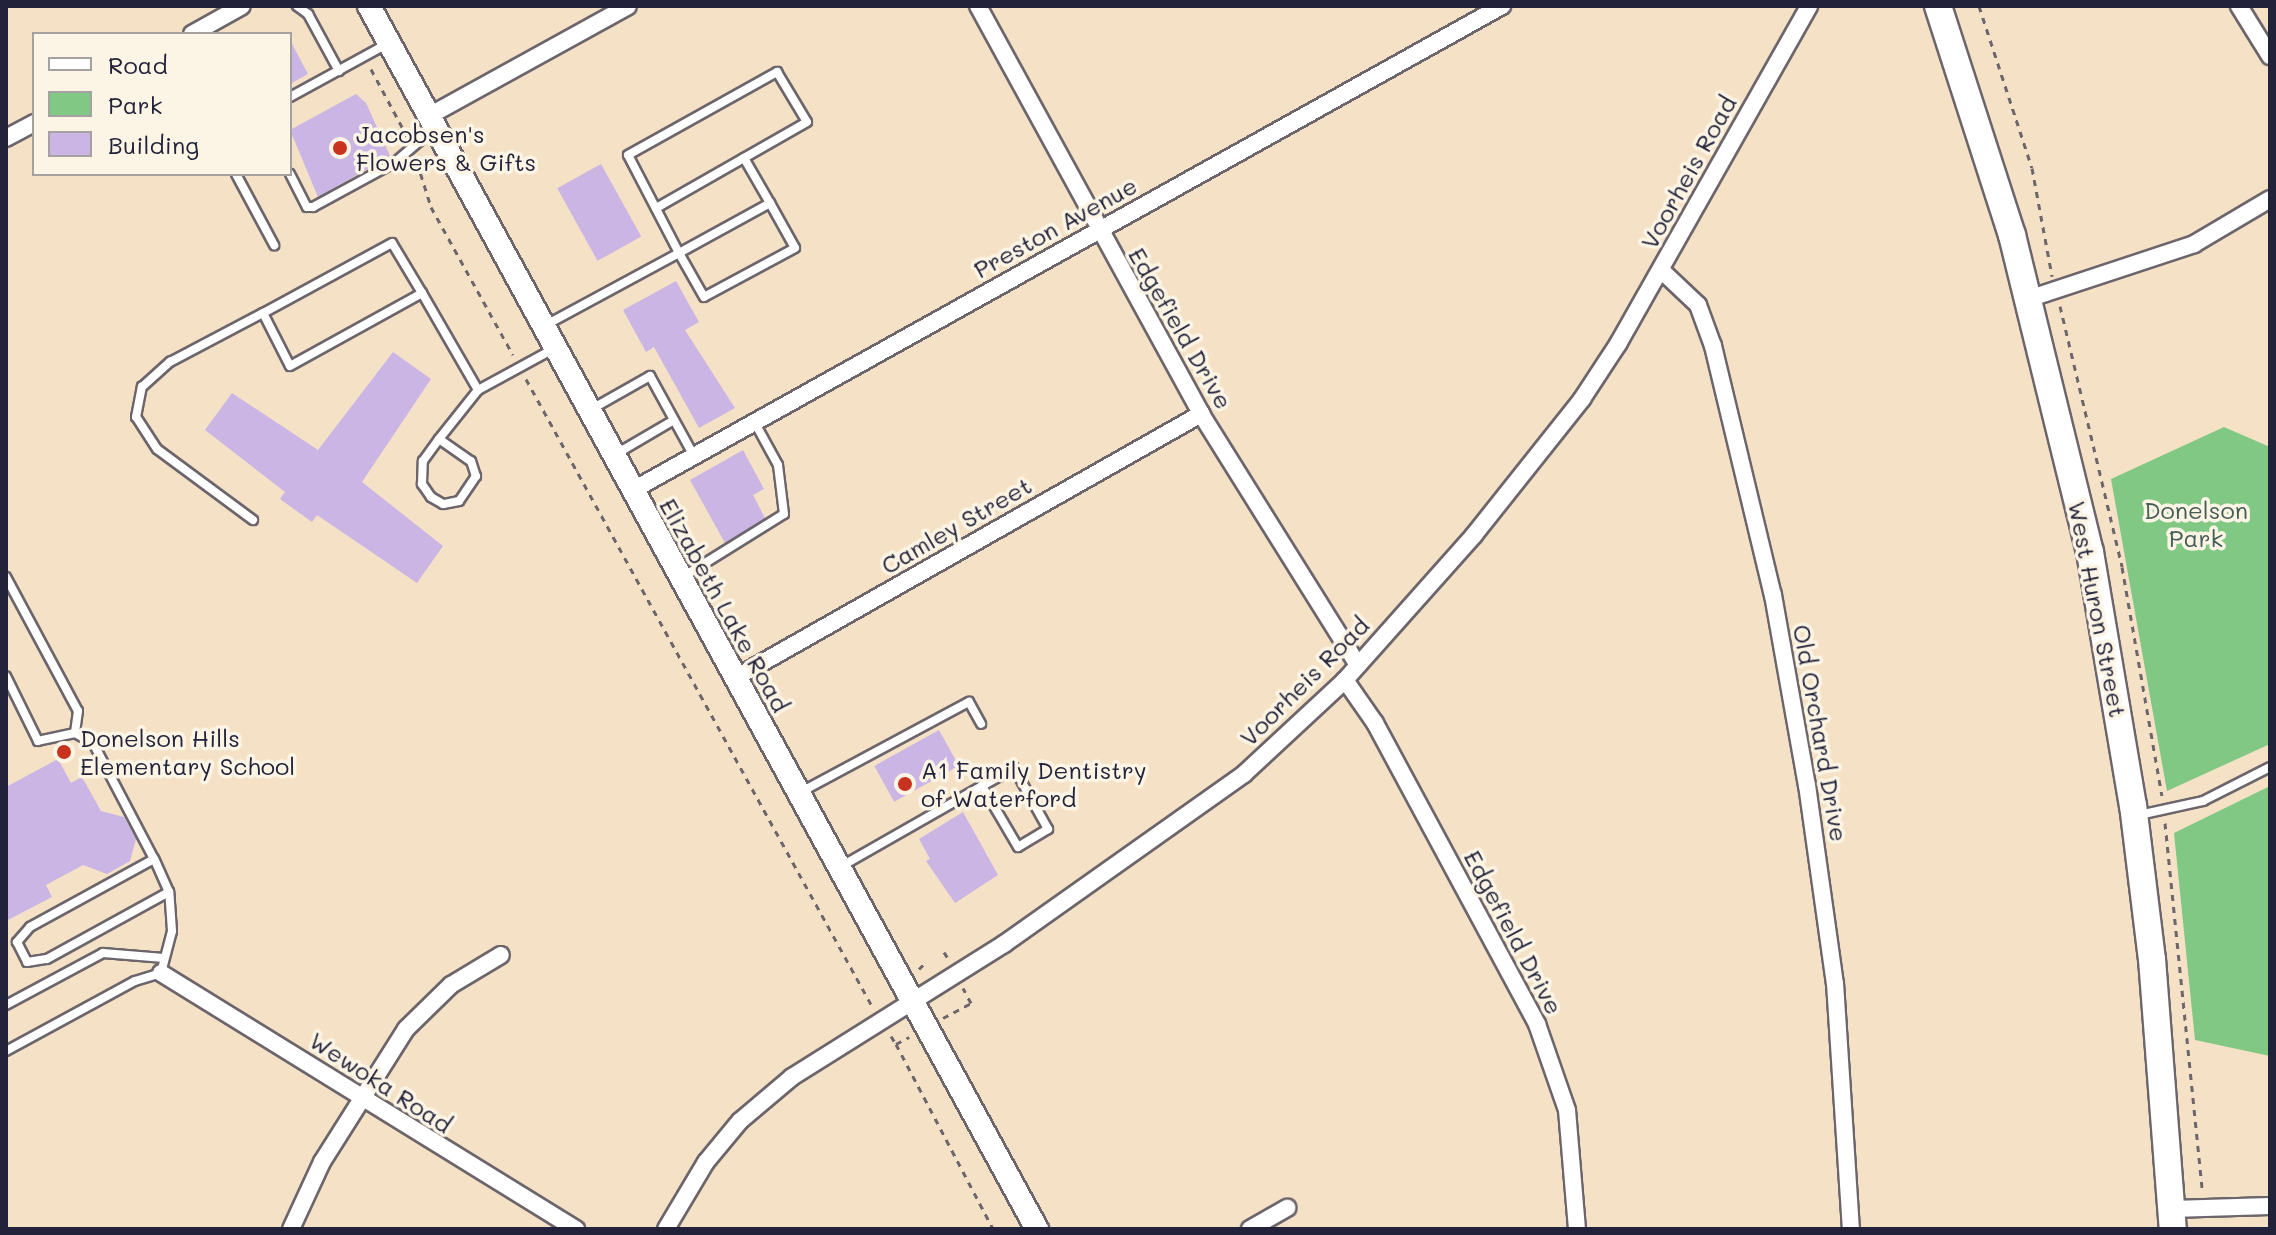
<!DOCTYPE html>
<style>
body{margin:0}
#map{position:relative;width:2276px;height:1235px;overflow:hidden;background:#f5e2c6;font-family:Mali,sans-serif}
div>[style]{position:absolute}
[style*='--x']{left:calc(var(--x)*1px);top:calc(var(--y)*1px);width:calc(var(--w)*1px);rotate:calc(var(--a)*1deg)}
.green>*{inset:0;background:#80c884}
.building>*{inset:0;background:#cab5e5;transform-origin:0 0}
.path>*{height:3px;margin-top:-1.5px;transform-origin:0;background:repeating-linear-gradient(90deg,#6c656c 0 6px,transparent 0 12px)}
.roads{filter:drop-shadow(2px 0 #6c656c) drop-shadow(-2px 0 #6c656c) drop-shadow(0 2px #6c656c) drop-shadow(0 -2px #6c656c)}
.service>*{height:8px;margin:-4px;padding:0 4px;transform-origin:4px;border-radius:4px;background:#fff}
.minor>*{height:16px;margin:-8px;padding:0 8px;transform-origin:8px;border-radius:8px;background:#fff}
.secondary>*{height:22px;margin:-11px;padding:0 11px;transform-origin:11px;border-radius:11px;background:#fff}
.trunk>*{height:26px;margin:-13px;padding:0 13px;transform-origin:13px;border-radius:13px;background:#fff}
.dots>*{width:22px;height:22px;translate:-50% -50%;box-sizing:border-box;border:4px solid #fcf5e5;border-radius:50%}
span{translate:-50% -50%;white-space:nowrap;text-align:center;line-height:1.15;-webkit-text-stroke:7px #fcf5e5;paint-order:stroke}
.poi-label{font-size:24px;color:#22223b}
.left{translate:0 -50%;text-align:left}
.street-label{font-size:24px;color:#22223b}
.park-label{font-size:24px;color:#435c55}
.frame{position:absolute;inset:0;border:8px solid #22223b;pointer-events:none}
.legend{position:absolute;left:32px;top:32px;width:260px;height:144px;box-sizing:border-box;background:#fcf5e5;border:2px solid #a5a1a1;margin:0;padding:10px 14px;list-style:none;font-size:24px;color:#22223b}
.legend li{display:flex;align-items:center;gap:16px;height:40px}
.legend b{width:40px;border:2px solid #a5a1a1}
</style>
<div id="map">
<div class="green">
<i style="clip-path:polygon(2224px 427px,2270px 447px,2270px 744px,2167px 791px,2111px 479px)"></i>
<i style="clip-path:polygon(2270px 786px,2270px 1056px,2195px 1040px,2174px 833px)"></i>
</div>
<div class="building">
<i style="clip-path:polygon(290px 40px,308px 74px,290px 84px)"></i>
<i style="clip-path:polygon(356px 94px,366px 103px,390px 156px,318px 197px,290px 130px)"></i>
<i style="left:601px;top:164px;width:83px;height:50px;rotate:61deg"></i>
<i style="clip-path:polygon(676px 281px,699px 322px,685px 330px,735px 408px,699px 428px,654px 347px,646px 352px,623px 310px)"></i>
<i style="clip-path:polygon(393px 352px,431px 379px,362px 482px,443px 546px,417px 583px,317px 515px,312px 522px,280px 499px,285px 492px,205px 430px,232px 393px,318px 450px)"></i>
<i style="clip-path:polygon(743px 450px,764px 489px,753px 495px,765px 518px,725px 543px,690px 480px)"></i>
<i style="left:939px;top:730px;width:41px;height:74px;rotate:61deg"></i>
<i style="clip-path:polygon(58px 759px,71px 783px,82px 777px,101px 811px,124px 817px,136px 839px,130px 861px,107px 874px,83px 865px,46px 885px,52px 897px,6px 921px,6px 787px)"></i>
<i style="clip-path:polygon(963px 812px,998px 875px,955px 903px,926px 861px,930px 859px,919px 839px)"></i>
</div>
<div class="path">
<i style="--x:1979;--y:6;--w:170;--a:71.9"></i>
<i style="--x:2032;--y:168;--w:110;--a:79.5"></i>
<i style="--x:371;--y:69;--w:76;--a:61.8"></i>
<i style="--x:417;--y:162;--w:47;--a:72.7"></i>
<i style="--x:431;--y:207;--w:169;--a:61"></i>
<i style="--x:2060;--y:306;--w:268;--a:76.6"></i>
<i style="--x:2122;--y:567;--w:232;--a:80.1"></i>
<i style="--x:526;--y:379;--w:716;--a:61.11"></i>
<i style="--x:2165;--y:823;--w:369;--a:84.2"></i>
<i style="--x:944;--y:952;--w:9;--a:58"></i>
<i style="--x:919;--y:969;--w:11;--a:-45"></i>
<i style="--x:943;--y:1018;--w:32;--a:-28"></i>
<i style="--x:971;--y:1003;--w:17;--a:-118"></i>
<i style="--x:891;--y:1036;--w:9;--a:58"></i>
<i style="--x:896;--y:1044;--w:15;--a:-28"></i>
<i style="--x:896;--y:1044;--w:209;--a:62.3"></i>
</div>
<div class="roads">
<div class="service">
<i style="--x:297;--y:6;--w:14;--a:36"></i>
<i style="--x:308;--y:14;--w:65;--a:61.5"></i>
<i style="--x:290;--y:97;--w:111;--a:-28.7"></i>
<i style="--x:744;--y:158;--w:52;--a:60"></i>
<i style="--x:236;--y:174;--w:81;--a:61.8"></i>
<i style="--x:290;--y:174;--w:37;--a:63"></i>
<i style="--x:307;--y:207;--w:6;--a:0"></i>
<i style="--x:313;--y:207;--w:92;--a:-28.5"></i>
<i style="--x:394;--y:163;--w:52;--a:-40.4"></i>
<i style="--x:422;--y:293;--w:58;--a:-121"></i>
<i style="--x:392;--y:243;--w:147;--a:151.5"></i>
<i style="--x:263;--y:313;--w:59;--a:63"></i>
<i style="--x:290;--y:366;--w:151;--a:-28.9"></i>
<i style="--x:422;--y:293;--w:112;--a:60"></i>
<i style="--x:544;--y:326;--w:153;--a:-28.4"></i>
<i style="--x:679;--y:253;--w:104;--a:-28.8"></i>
<i style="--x:770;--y:203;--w:51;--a:60.9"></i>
<i style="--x:795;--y:248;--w:103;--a:151.7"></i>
<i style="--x:704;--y:297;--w:51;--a:-119.6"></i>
<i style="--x:679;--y:253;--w:110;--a:-117.5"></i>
<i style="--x:628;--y:155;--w:171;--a:-29.1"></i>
<i style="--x:777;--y:72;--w:58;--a:59"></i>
<i style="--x:807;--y:122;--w:174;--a:150.3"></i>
<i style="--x:590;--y:410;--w:69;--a:-29.5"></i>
<i style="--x:650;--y:376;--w:91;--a:61.2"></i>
<i style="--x:439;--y:439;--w:39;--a:35"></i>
<i style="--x:471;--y:461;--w:16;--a:72"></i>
<i style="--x:476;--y:476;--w:30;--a:124"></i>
<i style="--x:459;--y:501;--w:16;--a:169"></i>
<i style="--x:443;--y:504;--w:14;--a:-150"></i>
<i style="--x:431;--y:497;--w:16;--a:-125"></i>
<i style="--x:422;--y:484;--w:23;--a:-88"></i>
<i style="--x:423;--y:461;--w:27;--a:-54"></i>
<i style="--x:439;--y:439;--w:63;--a:-51.5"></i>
<i style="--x:478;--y:390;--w:88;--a:-28.6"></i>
<i style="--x:616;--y:454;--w:67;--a:-30.4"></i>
<i style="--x:253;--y:520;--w:119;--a:-143.5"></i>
<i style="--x:157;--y:449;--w:38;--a:-123"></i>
<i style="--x:136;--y:417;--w:31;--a:-79"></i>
<i style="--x:142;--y:387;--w:38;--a:-42"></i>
<i style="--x:170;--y:362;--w:105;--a:-27.8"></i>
<i style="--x:6;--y:577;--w:152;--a:61.8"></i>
<i style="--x:78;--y:711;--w:22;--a:98"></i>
<i style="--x:75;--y:733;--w:38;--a:168"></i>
<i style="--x:38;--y:741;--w:72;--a:-116.2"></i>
<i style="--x:681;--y:578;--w:121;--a:-31.9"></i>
<i style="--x:784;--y:514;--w:49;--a:-97"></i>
<i style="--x:778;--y:465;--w:48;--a:-118.7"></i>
<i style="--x:799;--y:793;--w:193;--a:-28.2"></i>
<i style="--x:969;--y:702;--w:25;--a:61"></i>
<i style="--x:2139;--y:815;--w:66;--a:-12.3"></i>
<i style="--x:2203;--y:801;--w:75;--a:-26.9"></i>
<i style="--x:154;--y:859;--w:141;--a:151.3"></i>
<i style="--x:30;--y:927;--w:20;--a:131"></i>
<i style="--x:17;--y:942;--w:22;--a:63"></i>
<i style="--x:27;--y:962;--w:20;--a:-9"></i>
<i style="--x:47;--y:959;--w:139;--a:-28.8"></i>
<i style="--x:840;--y:867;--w:163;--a:-29.7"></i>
<i style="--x:982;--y:786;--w:37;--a:-29"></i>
<i style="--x:1014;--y:768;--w:70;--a:60.9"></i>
<i style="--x:1048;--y:829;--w:35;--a:149"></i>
<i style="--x:1018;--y:847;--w:71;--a:-120.5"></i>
<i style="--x:6;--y:1005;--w:110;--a:-28.2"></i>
<i style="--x:103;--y:953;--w:61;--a:4.7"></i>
<i style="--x:6;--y:1051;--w:147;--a:-28.5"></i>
<i style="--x:135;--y:981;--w:27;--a:-17"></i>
<i style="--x:161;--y:973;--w:43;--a:-75.3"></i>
<i style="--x:172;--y:931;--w:39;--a:-94"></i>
<i style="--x:169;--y:892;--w:36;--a:-114"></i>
<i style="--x:154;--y:859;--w:131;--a:-117.7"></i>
<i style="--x:93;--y:743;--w:21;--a:-151"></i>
</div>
<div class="minor">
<i style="--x:978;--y:6;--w:465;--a:61.3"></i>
<i style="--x:1201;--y:414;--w:296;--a:58"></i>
<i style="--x:2239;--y:6;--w:59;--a:58.2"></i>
<i style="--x:192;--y:34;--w:57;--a:-29.2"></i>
<i style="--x:429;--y:116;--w:227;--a:-28.9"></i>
<i style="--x:6;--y:138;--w:32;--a:-28"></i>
<i style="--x:1661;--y:270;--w:51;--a:43.4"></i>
<i style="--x:1698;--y:305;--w:44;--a:69.9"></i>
<i style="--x:1713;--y:346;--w:256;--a:76.5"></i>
<i style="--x:1773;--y:595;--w:193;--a:79.9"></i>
<i style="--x:1807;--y:785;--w:200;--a:82"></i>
<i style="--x:1835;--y:983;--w:247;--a:86.3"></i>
<i style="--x:2028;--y:299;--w:175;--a:-18.3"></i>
<i style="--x:2194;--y:244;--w:88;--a:-30.6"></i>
<i style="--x:633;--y:490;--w:995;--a:-29.12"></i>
<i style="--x:735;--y:678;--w:536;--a:-29.53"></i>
<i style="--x:1345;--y:680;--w:52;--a:55.1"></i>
<i style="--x:1375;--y:723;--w:342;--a:61.7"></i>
<i style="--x:1537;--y:1024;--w:91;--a:70.8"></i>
<i style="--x:1567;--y:1110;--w:119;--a:85.2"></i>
<i style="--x:161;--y:973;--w:488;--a:31.7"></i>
<i style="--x:2172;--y:1209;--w:98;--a:-1.8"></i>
<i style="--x:291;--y:1229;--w:74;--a:-65.2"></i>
<i style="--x:322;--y:1162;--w:157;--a:-57.7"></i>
<i style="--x:406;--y:1029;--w:63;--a:-44.4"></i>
<i style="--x:451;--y:985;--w:58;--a:-31"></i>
<i style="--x:666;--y:1229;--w:78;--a:-59.2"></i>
<i style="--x:706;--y:1162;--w:53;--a:-50.3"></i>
<i style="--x:740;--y:1121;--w:68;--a:-40.2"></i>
<i style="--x:792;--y:1077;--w:250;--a:-32.1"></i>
<i style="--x:1004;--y:944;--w:294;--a:-35.3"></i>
<i style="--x:1244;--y:774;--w:138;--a:-42.9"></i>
<i style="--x:1345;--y:680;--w:194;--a:-48.3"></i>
<i style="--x:1474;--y:535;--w:174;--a:-51.5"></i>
<i style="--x:1582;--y:399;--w:66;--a:-56.8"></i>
<i style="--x:1618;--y:344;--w:388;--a:-60.5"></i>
<i style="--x:1250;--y:1229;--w:43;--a:-29.6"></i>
</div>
<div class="secondary">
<i style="--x:369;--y:6;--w:1394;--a:61.36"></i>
</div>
<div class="trunk">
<i style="--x:1938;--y:6;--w:241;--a:72.1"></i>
<i style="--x:2012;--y:235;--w:326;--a:76.2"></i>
<i style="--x:2090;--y:552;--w:257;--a:80.4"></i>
<i style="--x:2133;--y:805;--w:155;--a:83"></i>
<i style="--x:2152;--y:959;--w:271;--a:85.6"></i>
</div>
</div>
<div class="dots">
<i style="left:340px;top:148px;background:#c8321e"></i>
<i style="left:64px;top:752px;background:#c8321e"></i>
<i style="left:905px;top:784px;background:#c8321e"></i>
</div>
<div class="poi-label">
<span class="left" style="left:356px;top:148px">Jacobsen's<br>Flowers &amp; Gifts</span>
<span class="left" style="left:80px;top:752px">Donelson Hills<br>Elementary School</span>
<span class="left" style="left:921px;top:784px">A1 Family Dentistry<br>of Waterford</span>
</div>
<div class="street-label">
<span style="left:1688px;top:172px;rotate:-61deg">Voorheis Road</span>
<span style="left:1055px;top:227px;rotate:-29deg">Preston Avenue</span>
<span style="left:1181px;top:328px;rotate:60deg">Edgefield Drive</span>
<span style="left:956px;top:525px;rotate:-30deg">Camley Street</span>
<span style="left:725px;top:605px;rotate:61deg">Elizabeth Lake Road</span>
<span style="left:2098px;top:609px;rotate:79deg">West Huron Street</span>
<span style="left:1304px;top:681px;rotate:-45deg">Voorheis Road</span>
<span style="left:1821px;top:733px;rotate:80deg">Old Orchard Drive</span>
<span style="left:1514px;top:932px;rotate:62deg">Edgefield Drive</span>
<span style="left:381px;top:1082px;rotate:33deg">Wewoka Road</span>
</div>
<div class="park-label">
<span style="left:2196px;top:524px">Donelson<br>Park</span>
</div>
<div class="frame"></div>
<ul class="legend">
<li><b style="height:10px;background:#fff"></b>Road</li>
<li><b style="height:22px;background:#80c884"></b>Park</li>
<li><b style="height:22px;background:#cab5e5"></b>Building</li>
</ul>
</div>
